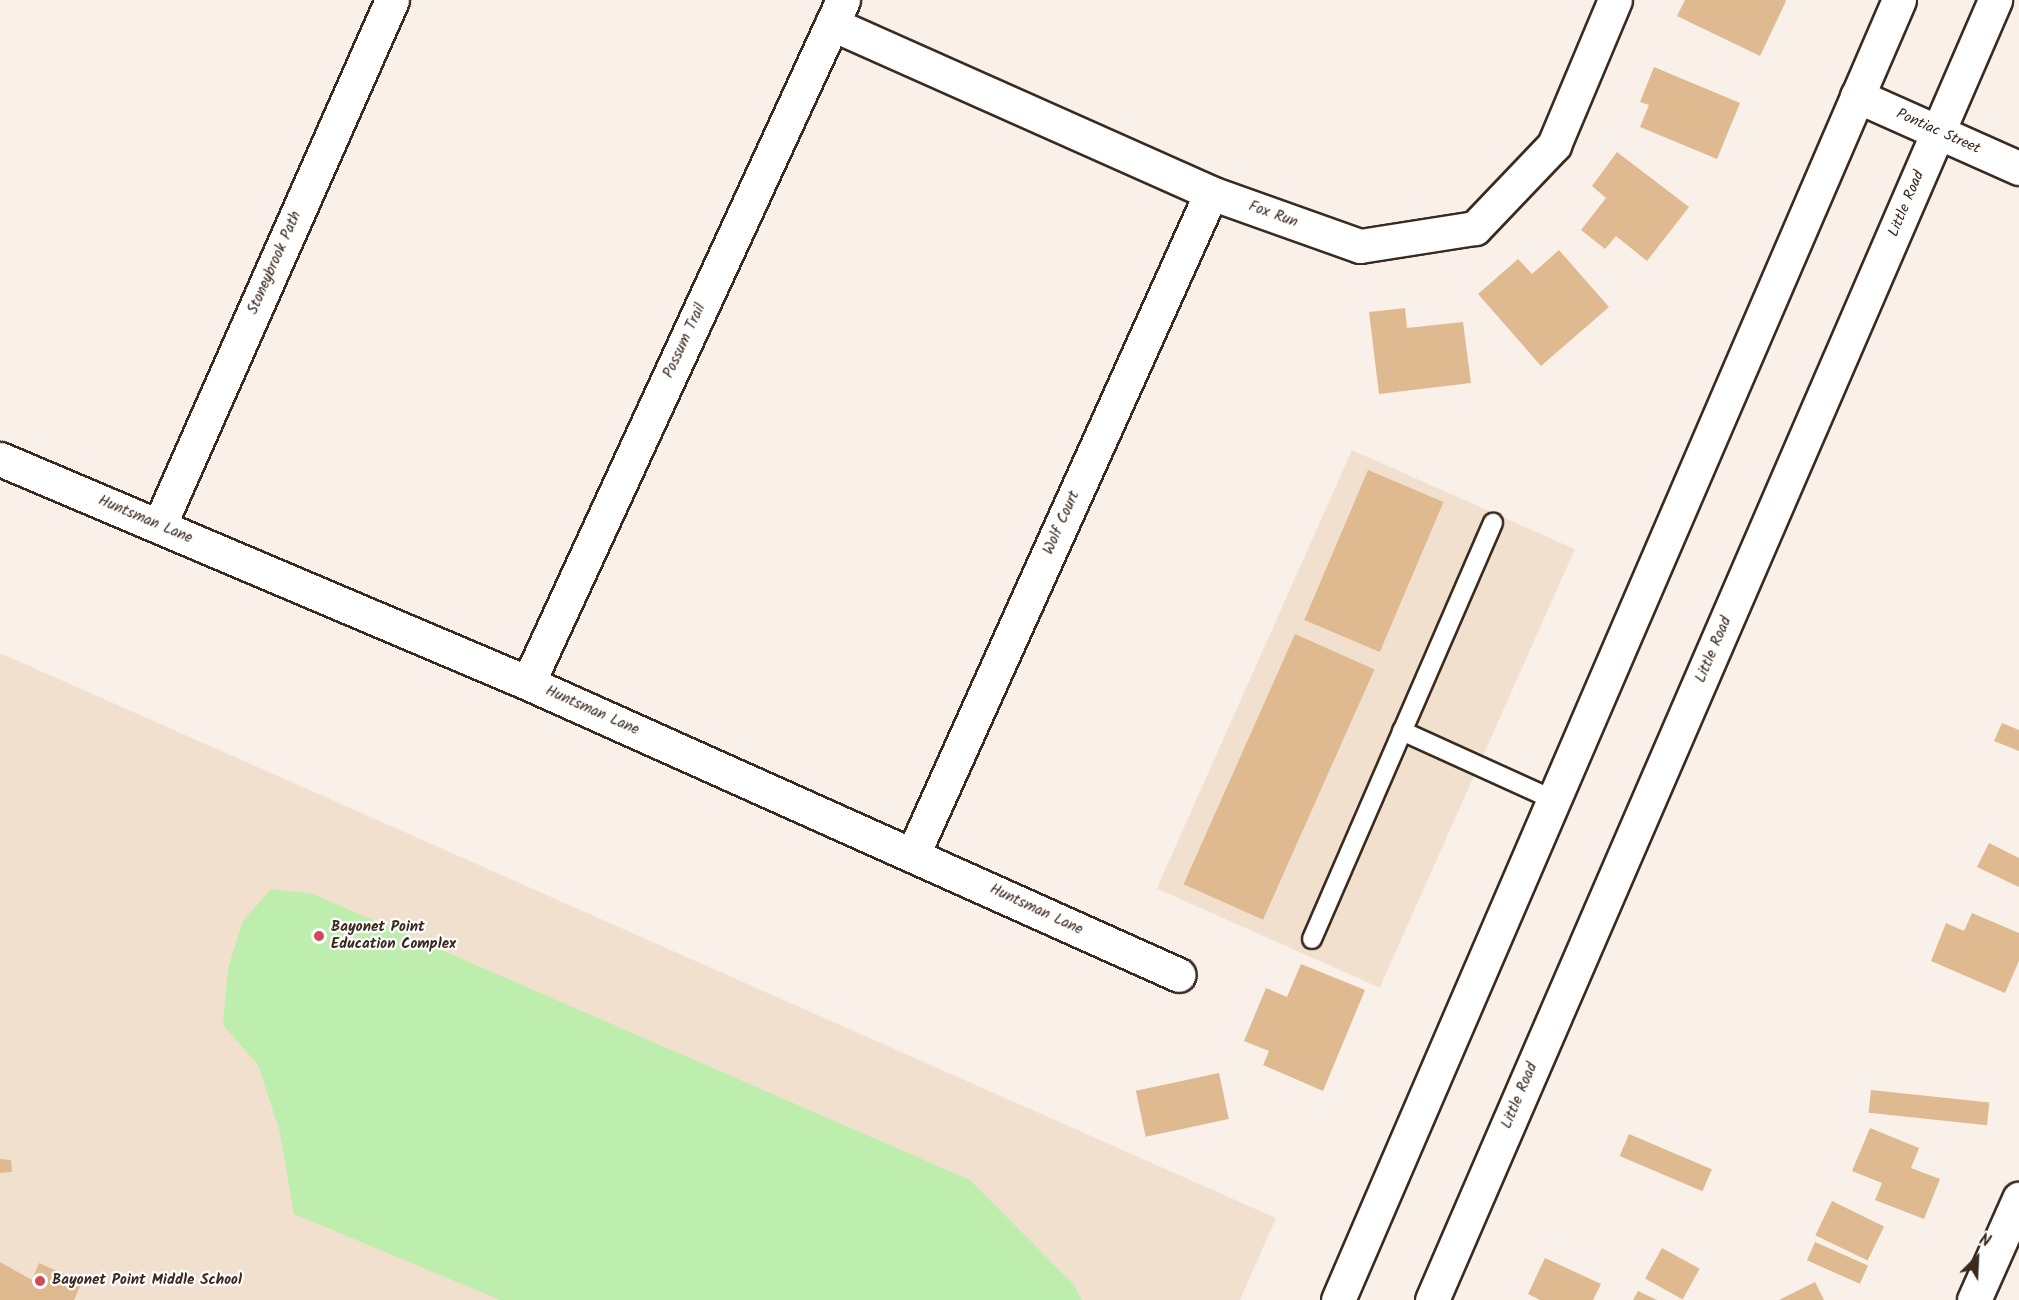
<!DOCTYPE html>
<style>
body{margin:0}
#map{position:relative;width:2019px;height:1300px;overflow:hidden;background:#f9f1e9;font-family:Kalam,sans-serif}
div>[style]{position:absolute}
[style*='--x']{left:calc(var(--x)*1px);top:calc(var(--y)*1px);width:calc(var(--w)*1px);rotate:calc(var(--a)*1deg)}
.built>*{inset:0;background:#f1e0ce;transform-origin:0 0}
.green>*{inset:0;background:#beeead}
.building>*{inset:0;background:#dfb990;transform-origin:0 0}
.roads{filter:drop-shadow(2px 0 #3b2a1e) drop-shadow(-2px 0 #3b2a1e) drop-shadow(0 2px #3b2a1e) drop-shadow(0 -2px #3b2a1e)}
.lane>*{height:18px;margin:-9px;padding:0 9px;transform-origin:9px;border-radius:9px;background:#fff}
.street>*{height:33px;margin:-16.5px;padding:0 16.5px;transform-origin:16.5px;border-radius:16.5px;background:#fff}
.primary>*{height:33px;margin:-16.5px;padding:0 16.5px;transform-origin:16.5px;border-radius:16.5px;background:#fff}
.dots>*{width:16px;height:16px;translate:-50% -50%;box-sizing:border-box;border:3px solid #fff;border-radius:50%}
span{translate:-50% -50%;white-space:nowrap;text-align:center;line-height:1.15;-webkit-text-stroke:4.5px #fff;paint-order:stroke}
.street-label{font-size:15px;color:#3b2a1e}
.poi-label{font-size:15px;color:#3b2a1e;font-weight:700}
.left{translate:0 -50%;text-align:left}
.north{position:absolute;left:1947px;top:1228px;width:60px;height:60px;-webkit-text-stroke:4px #fff;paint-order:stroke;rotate:24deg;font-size:16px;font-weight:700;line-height:24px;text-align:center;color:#3b2a1e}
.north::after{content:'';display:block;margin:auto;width:21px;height:27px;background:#3b2a1e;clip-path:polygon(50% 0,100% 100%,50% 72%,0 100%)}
</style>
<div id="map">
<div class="built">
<i style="left:1352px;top:450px;width:244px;height:480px;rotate:24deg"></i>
<i style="clip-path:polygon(0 653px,1276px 1218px,1240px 1300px,0 1300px)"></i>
</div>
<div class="green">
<i style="clip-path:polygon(271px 889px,313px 894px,970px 1180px,1074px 1285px,1082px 1300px,500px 1300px,294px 1214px,279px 1129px,258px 1065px,223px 1025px,228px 968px,243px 921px)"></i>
</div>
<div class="building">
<i style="clip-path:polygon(1685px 0,1785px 0,1786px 1px,1760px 56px,1677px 16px)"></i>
<i style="clip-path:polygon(1654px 67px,1740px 103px,1717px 159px,1640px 127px,1649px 105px,1640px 102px)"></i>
<i style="clip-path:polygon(1617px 152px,1689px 207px,1647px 261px,1616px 236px,1605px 249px,1581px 230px,1606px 198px,1592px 186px)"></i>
<i style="clip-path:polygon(1559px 250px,1609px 307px,1541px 366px,1478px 294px,1518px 259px,1532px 274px)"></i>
<i style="clip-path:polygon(1405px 308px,1407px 328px,1463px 322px,1471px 383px,1379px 394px,1369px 312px)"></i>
<i style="left:1368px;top:470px;width:82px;height:163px;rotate:23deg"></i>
<i style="left:1295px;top:634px;width:87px;height:274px;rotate:24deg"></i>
<i style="clip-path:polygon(2002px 723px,2019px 730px,2019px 751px,1994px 741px)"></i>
<i style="clip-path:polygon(1989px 843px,2019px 858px,2019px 887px,1977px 867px)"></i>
<i style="clip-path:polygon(1972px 913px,2019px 933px,2019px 961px,2005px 993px,1931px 961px,1946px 923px,1964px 931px)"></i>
<i style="clip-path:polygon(1301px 964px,1365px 990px,1323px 1091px,1263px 1065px,1269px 1051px,1244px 1041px,1266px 988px,1287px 997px)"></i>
<i style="left:1219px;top:1073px;width:47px;height:85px;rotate:78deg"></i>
<i style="left:1871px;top:1090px;width:119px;height:23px;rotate:6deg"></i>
<i style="clip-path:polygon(1870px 1128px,1919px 1148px,1911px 1168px,1940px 1179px,1924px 1219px,1875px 1200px,1882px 1183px,1852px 1171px)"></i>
<i style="left:1629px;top:1134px;width:90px;height:24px;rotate:23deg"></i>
<i style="clip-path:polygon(0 1159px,11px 1160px,12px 1172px,0 1173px)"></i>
<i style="left:1832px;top:1201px;width:58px;height:38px;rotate:26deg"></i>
<i style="left:1815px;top:1242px;width:58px;height:20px;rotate:24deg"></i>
<i style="left:1662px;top:1248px;width:43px;height:35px;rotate:29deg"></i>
<i style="clip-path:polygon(1545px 1258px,1601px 1284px,1593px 1300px,1540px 1300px,1528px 1294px)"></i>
<i style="clip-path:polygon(0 1262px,32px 1280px,39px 1263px,82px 1282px,74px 1300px,0 1300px)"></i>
<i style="clip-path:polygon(1815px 1282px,1824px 1300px,1779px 1300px)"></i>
<i style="clip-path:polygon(1638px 1291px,1657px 1300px,1633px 1300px)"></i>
</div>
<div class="roads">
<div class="lane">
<i style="--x:1402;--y:731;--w:167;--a:24.4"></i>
<i style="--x:1312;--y:939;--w:454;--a:-66.5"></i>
</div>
<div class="street">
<i style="--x:832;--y:24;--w:415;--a:24"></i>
<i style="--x:1211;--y:193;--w:158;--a:19.6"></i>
<i style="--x:1360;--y:246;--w:116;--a:-8.9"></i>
<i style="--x:1475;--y:228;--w:115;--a:-46.4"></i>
<i style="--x:1554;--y:145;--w:157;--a:-67.2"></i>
<i style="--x:1857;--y:96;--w:177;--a:24"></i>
<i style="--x:0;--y:459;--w:574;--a:22.99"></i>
<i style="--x:528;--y:683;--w:713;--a:24.16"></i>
<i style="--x:159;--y:526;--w:575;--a:-66.11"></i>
<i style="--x:528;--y:683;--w:752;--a:-65.24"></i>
<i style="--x:913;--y:854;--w:725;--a:-65.73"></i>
<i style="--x:1974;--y:1300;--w:111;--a:-66"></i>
</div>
<div class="primary">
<i style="--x:1338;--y:1300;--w:1416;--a:-66.66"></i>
<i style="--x:1432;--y:1300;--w:1417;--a:-66.58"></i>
</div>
</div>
<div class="dots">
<i style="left:319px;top:936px;background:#d1495b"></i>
<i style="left:40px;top:1281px;background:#d1495b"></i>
</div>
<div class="street-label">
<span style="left:1938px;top:132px;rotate:24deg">Pontiac Street</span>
<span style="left:1907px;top:204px;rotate:-67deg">Little Road</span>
<span style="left:1273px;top:215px;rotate:20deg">Fox Run</span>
<span style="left:275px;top:263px;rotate:-66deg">Stoneybrook Path</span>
<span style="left:685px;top:341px;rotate:-65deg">Possum Trail</span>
<span style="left:145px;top:520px;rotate:23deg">Huntsman Lane</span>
<span style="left:1062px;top:523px;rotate:-66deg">Wolf Court</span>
<span style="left:1714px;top:650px;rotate:-67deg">Little Road</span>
<span style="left:592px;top:711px;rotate:24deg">Huntsman Lane</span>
<span style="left:1036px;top:910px;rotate:25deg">Huntsman Lane</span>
<span style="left:1520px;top:1096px;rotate:-67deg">Little Road</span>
</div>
<div class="poi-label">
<span class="left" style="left:331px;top:936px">Bayonet Point<br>Education Complex</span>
<span class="left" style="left:52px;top:1281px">Bayonet Point Middle School</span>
</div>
<div class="north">N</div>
</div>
